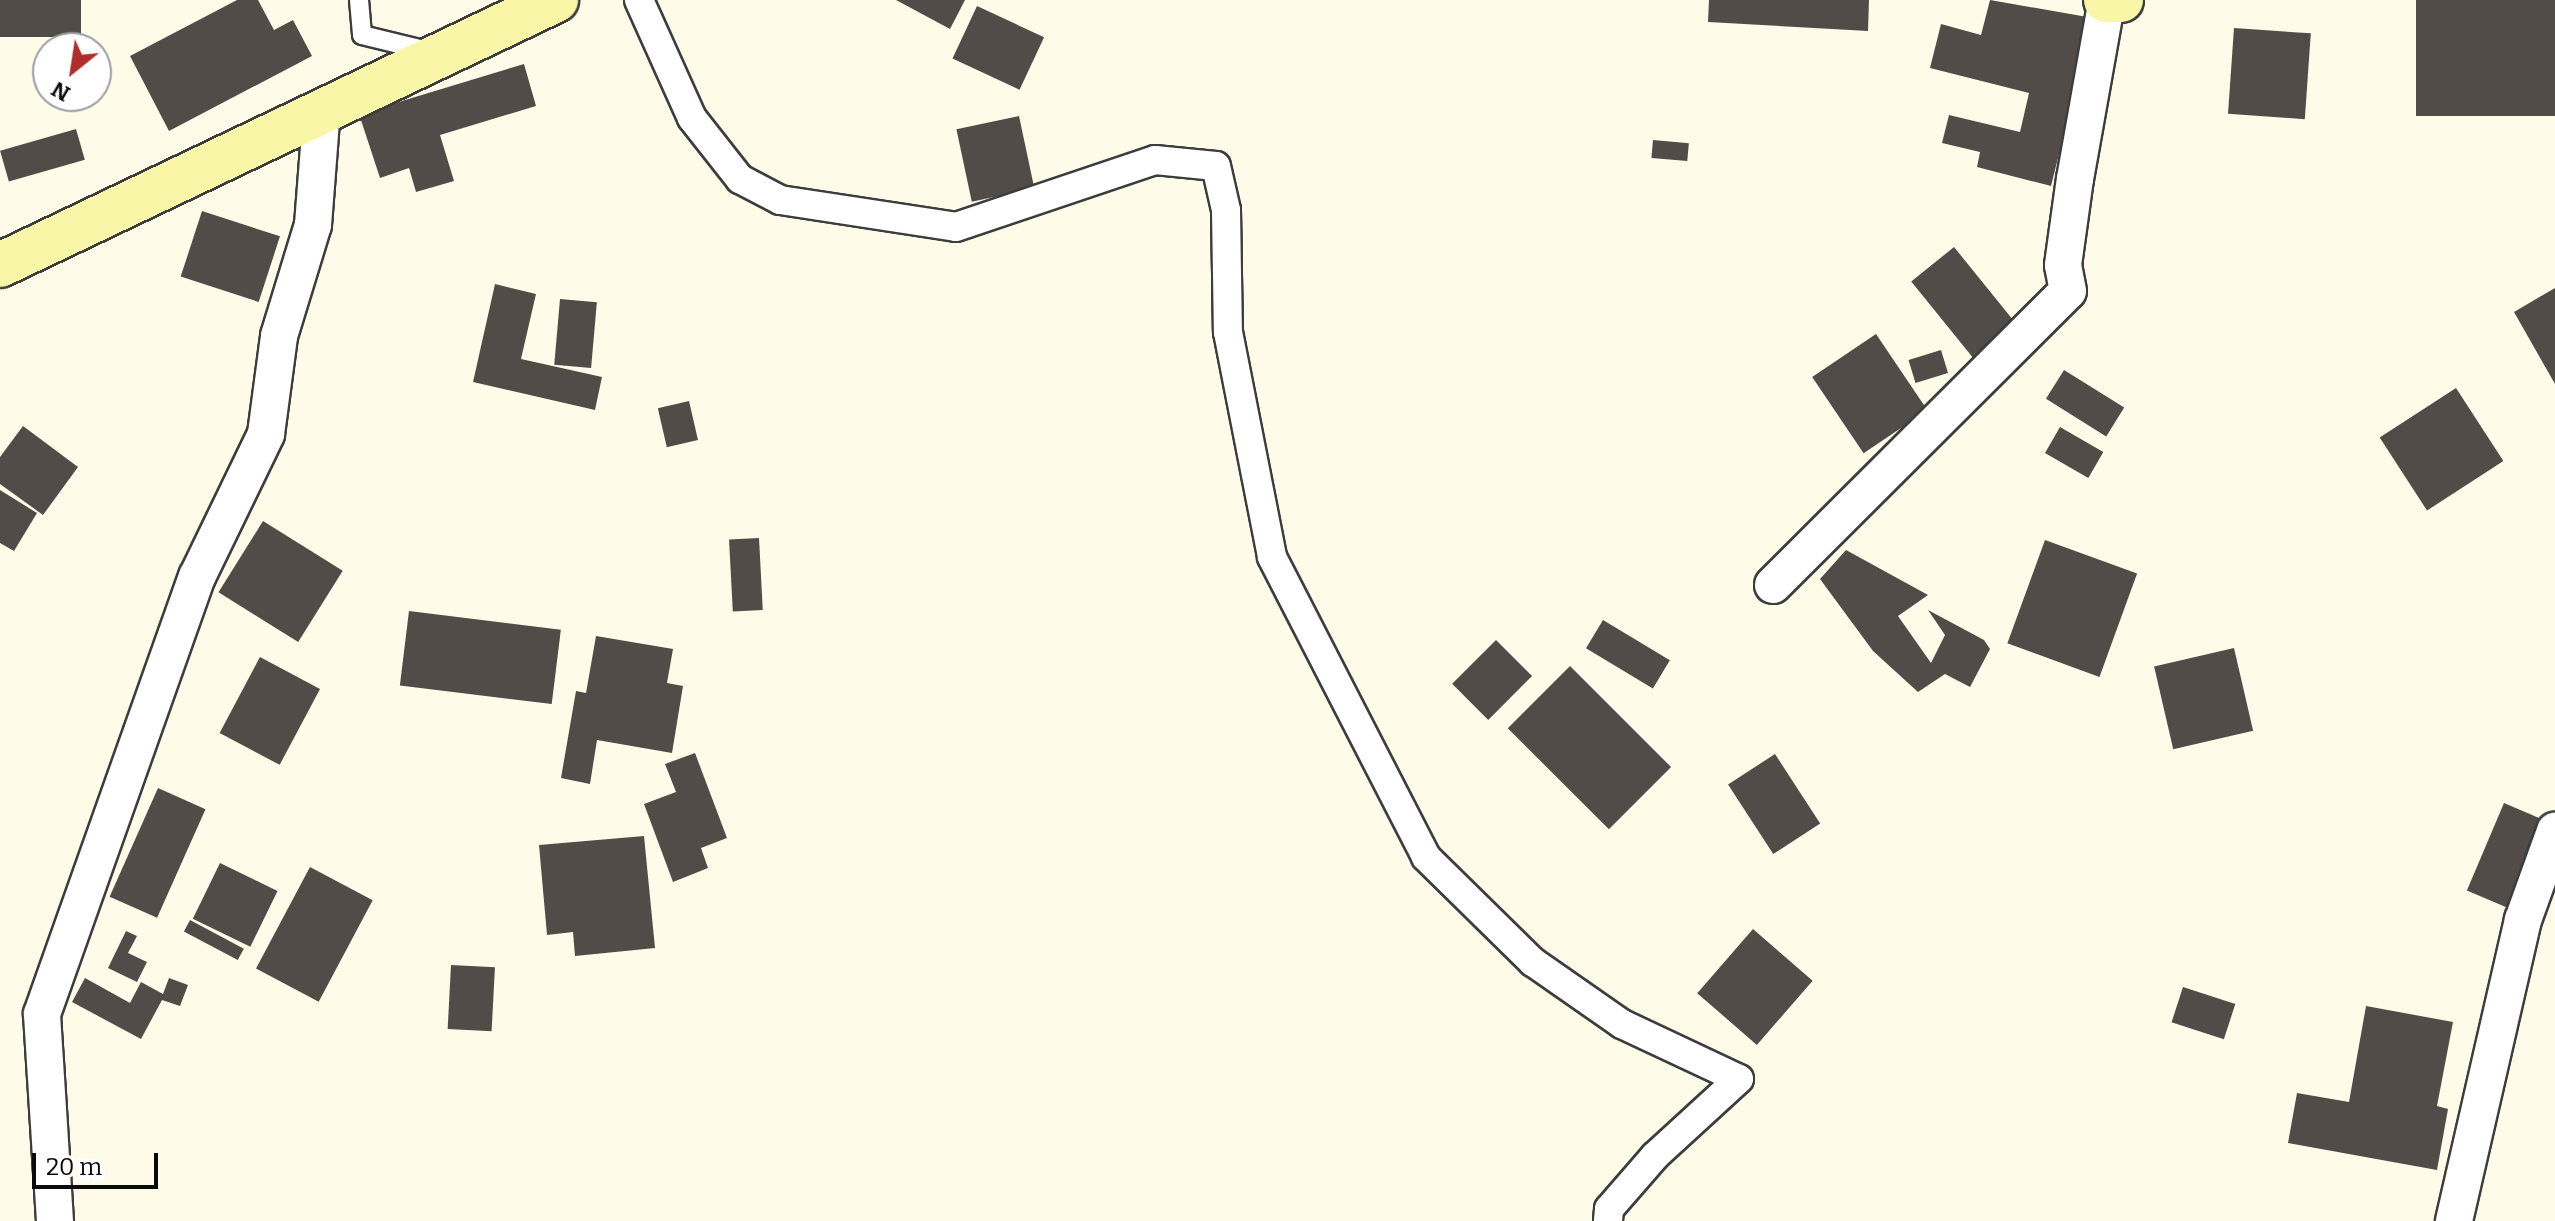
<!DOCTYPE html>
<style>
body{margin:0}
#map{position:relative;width:2555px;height:1221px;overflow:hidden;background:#fefbe9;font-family:Bitter,serif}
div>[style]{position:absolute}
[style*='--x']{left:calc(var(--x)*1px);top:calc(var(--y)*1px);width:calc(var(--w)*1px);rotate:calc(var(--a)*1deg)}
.building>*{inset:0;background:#524c48;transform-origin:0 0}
.roads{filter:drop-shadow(2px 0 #3d3d3d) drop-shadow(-2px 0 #3d3d3d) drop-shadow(0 2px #3d3d3d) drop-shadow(0 -2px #3d3d3d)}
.service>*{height:18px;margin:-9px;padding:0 9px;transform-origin:9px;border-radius:9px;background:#fff}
.pedestrian>*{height:28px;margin:-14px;padding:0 14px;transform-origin:14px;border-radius:14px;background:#fff}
.minor>*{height:36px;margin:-18px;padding:0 18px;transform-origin:18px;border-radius:18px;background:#fff}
.secondary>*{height:44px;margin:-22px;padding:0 22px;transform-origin:22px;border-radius:22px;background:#faf6a8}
span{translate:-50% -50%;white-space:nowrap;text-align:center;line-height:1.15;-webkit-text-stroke:8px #fff;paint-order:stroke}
.north{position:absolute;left:32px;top:32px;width:80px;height:80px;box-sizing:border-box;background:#fff;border:2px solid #9d9d9d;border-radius:50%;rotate:210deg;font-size:22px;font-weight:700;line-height:32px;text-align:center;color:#0a0a0a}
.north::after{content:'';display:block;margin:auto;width:28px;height:36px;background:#b12d2c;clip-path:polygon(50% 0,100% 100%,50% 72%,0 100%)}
.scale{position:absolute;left:32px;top:1153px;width:126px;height:36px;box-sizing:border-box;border:4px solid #0a0a0a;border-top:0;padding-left:10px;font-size:24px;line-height:28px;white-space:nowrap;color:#0a0a0a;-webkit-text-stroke:6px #fff;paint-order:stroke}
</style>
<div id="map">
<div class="building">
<i style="left:0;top:0;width:81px;height:37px"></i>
<i style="clip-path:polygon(237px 0,258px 0,274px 30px,293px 20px,312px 56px,169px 131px,130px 56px)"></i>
<i style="clip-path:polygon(896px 0,965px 0,950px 29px)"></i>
<i style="clip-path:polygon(1709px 0,1869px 0,1868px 31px,1708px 22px)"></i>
<i style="clip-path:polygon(1990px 0,2093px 18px,2051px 186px,1977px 167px,1980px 152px,1942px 143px,1949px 115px,2020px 132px,2029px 93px,1930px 68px,1941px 24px,1981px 35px)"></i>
<i style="left:2555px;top:0;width:116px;height:139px;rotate:90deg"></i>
<i style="left:977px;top:6px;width:74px;height:58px;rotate:25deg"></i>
<i style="left:2234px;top:28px;width:77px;height:86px;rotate:4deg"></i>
<i style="clip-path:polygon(524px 64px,536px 106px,440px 135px,454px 181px,416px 192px,409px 168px,380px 178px,359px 114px)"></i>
<i style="left:1019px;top:116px;width:74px;height:64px;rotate:78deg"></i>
<i style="left:76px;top:129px;width:32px;height:79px;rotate:74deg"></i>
<i style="left:1653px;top:140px;width:36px;height:18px;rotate:5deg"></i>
<i style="left:202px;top:211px;width:82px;height:69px;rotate:18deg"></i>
<i style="left:1954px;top:247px;width:99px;height:55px;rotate:51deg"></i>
<i style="clip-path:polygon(495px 284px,536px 294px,521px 359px,602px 377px,595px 410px,473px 382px)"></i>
<i style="clip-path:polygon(2555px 288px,2555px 384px,2514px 312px)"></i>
<i style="left:560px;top:299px;width:37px;height:66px;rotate:5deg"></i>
<i style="left:1876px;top:334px;width:92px;height:77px;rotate:56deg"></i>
<i style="left:1941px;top:350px;width:24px;height:34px;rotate:73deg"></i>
<i style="left:2064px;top:370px;width:71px;height:34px;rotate:32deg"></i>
<i style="left:2456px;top:388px;width:87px;height:91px;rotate:57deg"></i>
<i style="left:689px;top:401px;width:40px;height:32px;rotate:77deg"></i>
<i style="clip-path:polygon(23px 426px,78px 467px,43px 515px,0 484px,0 457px)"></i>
<i style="left:2060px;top:427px;width:50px;height:30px;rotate:30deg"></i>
<i style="clip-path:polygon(0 490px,37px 513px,14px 551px,0 543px)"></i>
<i style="left:263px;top:521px;width:94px;height:84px;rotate:32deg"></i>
<i style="left:759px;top:538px;width:72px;height:30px;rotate:87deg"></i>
<i style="left:2045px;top:540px;width:98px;height:110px;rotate:20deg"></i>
<i style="clip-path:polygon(1846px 550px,1928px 595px,1898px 616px,1931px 663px,1945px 635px,1928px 610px,1984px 640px,1990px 649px,1970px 687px,1945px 674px,1918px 692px,1873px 651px,1820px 579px)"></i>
<i style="left:409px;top:611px;width:153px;height:75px;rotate:7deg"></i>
<i style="left:1603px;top:620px;width:78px;height:33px;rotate:31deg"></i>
<i style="clip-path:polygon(596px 636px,673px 649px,667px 683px,683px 686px,672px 753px,597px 740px,590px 784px,561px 778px,576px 691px,586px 693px)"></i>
<i style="left:1496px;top:640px;width:51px;height:62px;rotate:45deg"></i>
<i style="left:2234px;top:648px;width:85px;height:82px;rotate:77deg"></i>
<i style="left:260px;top:657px;width:68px;height:86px;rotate:28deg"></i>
<i style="left:1570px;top:666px;width:143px;height:88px;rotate:45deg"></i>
<i style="clip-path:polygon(695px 753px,727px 838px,701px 848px,708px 868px,673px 882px,644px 804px,676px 792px,665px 764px)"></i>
<i style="left:1775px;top:754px;width:83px;height:56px;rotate:57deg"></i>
<i style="left:158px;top:788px;width:52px;height:119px;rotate:24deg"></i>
<i style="left:2504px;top:803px;width:46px;height:95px;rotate:23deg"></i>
<i style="clip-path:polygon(644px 836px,655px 948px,575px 956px,573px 932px,547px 935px,539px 845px)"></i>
<i style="left:220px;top:863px;width:64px;height:62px;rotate:26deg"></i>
<i style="left:310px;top:867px;width:71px;height:115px;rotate:28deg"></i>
<i style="left:190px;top:920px;width:61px;height:13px;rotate:28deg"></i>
<i style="left:1753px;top:929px;width:79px;height:85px;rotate:41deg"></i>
<i style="clip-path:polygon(126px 931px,137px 936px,128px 953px,147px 962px,137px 982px,108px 968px)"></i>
<i style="left:451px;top:965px;width:44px;height:64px;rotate:3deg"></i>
<i style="clip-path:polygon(85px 978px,130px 1003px,141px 982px,163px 994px,169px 978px,188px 985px,180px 1006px,162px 1000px,141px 1039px,72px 1002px)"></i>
<i style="left:2183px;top:987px;width:55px;height:37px;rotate:18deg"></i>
<i style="clip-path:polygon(2366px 1006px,2453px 1022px,2437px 1106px,2448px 1109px,2437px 1170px,2288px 1143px,2297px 1093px,2349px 1102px)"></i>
</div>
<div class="roads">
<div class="service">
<i style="--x:359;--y:0;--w:35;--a:85"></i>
<i style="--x:362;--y:35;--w:72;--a:13.7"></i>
</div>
<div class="pedestrian">
<i style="--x:639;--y:0;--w:129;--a:65.8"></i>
<i style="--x:692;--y:118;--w:78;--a:51.8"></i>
<i style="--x:740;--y:179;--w:45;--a:27.7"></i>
<i style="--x:780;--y:200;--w:178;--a:8.7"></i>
<i style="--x:956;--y:227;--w:210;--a:-18.6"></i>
<i style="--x:1155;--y:160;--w:61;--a:5.6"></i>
<i style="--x:1216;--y:166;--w:45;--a:77.2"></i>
<i style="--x:1226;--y:210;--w:122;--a:89.1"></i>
<i style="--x:1228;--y:332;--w:229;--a:78.9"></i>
<i style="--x:1272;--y:557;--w:337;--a:62.8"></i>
<i style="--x:1426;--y:857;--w:150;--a:44.5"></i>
<i style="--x:1533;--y:962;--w:108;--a:34.9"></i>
<i style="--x:1622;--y:1024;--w:129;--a:25.2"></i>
<i style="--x:1739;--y:1079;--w:114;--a:137.5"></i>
<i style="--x:1655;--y:1156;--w:70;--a:131"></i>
<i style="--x:1609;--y:1209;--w:12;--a:95"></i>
</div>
<div class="minor">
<i style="--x:1773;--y:585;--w:416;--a:-44.9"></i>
<i style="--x:2068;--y:291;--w:26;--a:-101"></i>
<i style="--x:2063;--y:265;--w:87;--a:-82.1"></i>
<i style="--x:2075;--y:179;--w:182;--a:-79.9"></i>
<i style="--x:55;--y:1221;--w:207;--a:-93.6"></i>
<i style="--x:42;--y:1014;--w:464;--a:-70.5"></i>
<i style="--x:197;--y:577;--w:159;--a:-64.2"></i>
<i style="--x:266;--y:434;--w:99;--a:-82.4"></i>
<i style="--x:279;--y:336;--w:116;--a:-73"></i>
<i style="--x:313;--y:225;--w:117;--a:-85.6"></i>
<i style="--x:2454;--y:1221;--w:309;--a:-77.1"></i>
<i style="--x:2523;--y:920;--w:95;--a:-70.2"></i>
</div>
<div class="secondary">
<i style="--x:2106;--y:0;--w:15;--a:0"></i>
<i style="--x:0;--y:265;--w:616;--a:-25.48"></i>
</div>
</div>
<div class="north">N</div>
<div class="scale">20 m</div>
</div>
